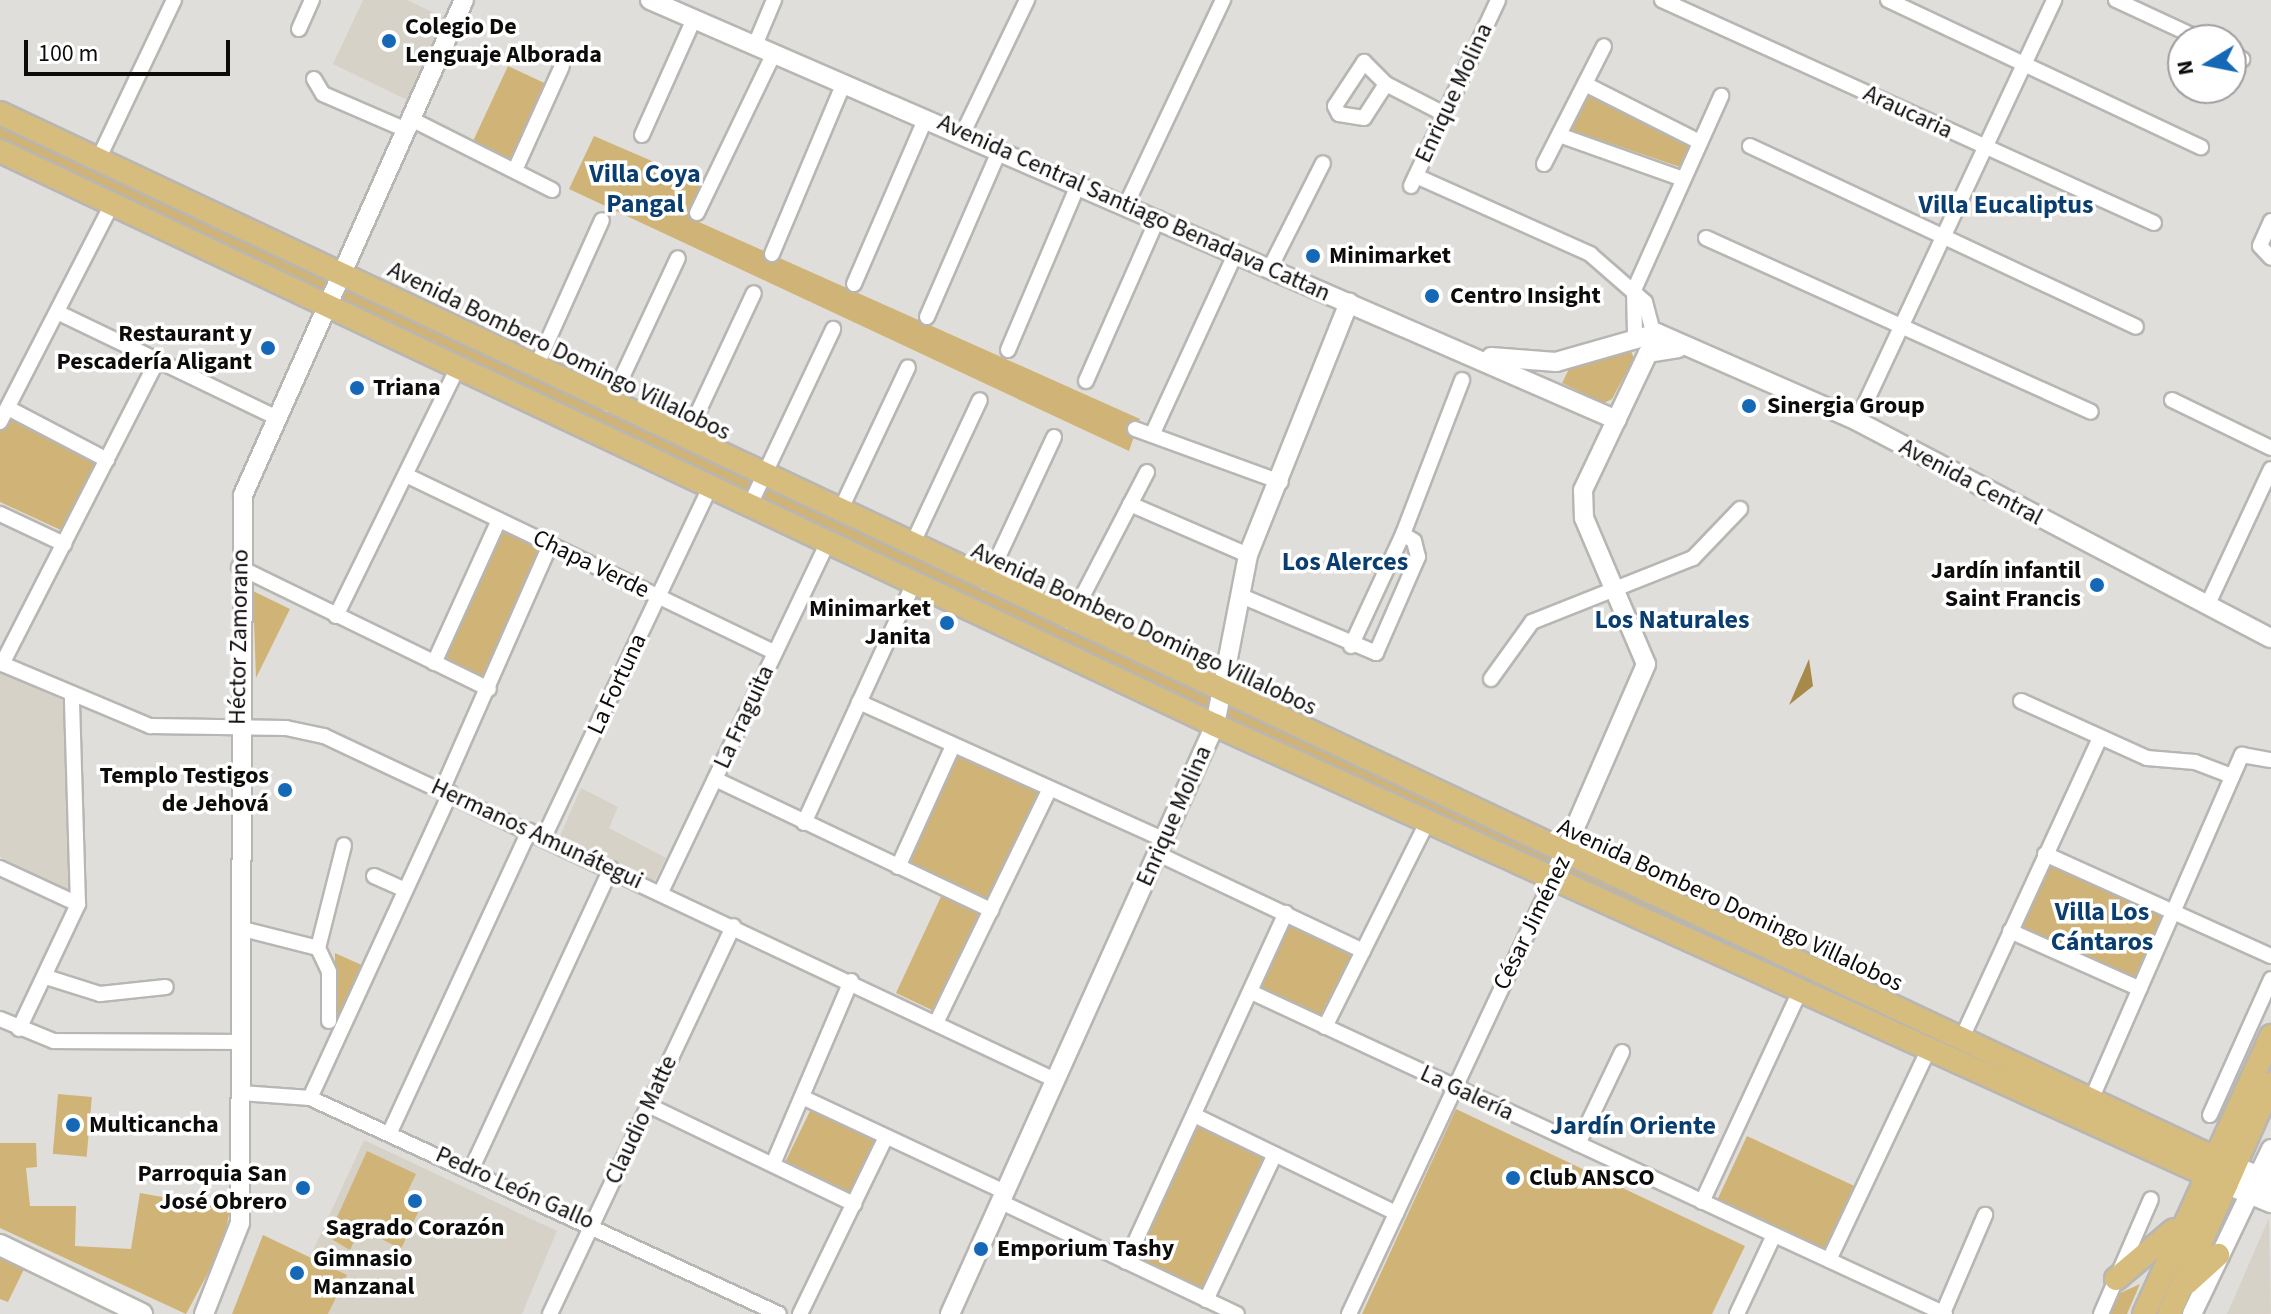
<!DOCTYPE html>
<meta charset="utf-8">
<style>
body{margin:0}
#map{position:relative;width:2271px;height:1314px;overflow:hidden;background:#e0deda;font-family:"Source Sans 3",sans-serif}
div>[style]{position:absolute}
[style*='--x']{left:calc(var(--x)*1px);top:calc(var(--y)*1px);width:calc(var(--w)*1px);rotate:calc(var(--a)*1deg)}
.built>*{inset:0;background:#d7d2c7}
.green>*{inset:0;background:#d0b377;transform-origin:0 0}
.water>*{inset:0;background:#a7894a}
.roads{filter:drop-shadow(2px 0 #b8b6b3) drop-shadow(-2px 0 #b8b6b3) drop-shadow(0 2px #b8b6b3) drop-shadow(0 -2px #b8b6b3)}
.minor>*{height:14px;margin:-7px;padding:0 7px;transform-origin:7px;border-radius:7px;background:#fff}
.tertiary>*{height:18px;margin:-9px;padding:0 9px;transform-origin:9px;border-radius:9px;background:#fff}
.secondary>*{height:20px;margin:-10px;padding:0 10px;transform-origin:10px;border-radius:10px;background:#fff}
.primary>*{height:22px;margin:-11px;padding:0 11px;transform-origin:11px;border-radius:11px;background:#d7bd7d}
.dots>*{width:22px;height:22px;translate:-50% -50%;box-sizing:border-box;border:4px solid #fff;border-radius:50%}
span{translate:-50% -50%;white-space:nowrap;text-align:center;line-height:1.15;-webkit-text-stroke:7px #fff;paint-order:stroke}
.poi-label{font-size:24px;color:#0d0c0b;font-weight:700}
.left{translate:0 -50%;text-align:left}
.right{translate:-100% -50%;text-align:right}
.street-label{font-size:24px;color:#0d0c0b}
.neighbourhood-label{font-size:26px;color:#0a3e70;font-weight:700}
.north{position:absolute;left:2167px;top:24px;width:80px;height:80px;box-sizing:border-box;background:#fff;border:2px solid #9e9e9d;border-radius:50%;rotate:260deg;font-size:22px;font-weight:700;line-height:32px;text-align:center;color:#0d0c0b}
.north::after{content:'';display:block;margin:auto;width:28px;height:36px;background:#1568b6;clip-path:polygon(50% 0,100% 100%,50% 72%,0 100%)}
.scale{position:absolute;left:24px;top:40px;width:206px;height:36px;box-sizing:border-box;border:4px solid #0d0c0b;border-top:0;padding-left:10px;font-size:24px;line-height:28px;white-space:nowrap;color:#0d0c0b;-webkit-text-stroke:6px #fff;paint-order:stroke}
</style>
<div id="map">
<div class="built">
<i style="clip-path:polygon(363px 0,407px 0,445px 18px,407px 100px,333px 64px)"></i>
<i style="clip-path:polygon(0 672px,64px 701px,69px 892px,0 857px)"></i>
<i style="clip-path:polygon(581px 788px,618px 807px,609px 828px,666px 858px,653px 884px,559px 838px)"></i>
<i style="clip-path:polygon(364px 1140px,557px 1231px,522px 1314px,328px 1314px,346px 1275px,310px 1257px)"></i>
<i style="clip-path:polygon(2269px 1218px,2271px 1314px,2227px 1314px)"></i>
</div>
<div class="green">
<i style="left:508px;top:66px;width:42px;height:84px;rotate:25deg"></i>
<i style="clip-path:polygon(1589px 94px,1648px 118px,1690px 147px,1680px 167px,1571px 130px)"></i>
<i style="clip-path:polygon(0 120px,2166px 1139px,1796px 986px,0 144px)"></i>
<i style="clip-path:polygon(594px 136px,705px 184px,690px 218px,1140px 419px,1129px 451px,569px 189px)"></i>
<i style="clip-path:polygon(1629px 347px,1634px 358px,1612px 399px,1604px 403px,1562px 383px,1571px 365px)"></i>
<i style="clip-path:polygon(9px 412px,102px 461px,65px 532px,0 502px,0 429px)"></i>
<i style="left:501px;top:527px;width:47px;height:149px;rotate:25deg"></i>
<i style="clip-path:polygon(253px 591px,290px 609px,256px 678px)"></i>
<i style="clip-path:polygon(957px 752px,1040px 792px,936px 1012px,896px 993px,946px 886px,903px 865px)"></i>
<i style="left:2047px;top:858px;width:132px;height:79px;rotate:25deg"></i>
<i style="left:1288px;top:920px;width:76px;height:76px;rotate:26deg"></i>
<i style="clip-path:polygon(335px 953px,366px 967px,339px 1027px,335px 1024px)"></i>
<i style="left:58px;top:1094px;width:34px;height:60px;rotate:5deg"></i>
<i style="left:812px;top:1107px;width:72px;height:67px;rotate:26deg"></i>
<i style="clip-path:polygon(1456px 1109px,1745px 1246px,1712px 1314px,1362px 1314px)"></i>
<i style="left:1195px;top:1124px;width:80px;height:146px;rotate:27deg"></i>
<i style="left:1747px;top:1136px;width:118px;height:72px;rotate:25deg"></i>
<i style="clip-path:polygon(0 1143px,36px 1143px,37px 1167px,26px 1168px,30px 1206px,76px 1206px,75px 1246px,131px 1249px,140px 1193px,230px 1209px,223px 1245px,186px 1314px,0 1228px)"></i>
<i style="clip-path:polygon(367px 1151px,416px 1174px,404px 1199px,420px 1208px,401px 1249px,360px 1228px,350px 1250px,328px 1237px)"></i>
<i style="clip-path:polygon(263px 1235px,347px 1275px,328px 1314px,232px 1314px)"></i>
<i style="clip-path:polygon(0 1256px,25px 1267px,8px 1302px,0 1299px)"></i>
<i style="clip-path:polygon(2140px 1284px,2127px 1314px,2109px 1314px,2118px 1294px)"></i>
</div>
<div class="water">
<i style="clip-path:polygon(1809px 659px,1813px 686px,1789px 705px)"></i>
</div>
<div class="roads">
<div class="minor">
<i style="--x:1662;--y:0;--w:540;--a:24.38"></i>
<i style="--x:1888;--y:0;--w:346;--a:25.2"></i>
<i style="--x:2116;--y:0;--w:95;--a:24.9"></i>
<i style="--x:299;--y:29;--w:32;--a:-66"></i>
<i style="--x:755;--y:45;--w:49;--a:-67.1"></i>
<i style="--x:2231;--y:53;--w:13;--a:29"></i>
<i style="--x:1364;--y:62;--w:31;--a:45"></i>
<i style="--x:1386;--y:84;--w:40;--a:122.9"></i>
<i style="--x:1364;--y:118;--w:25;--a:-171"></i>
<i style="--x:1339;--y:114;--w:9;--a:-117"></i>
<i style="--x:1335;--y:106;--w:53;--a:-56.6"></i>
<i style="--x:314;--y:79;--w:17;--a:59"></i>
<i style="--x:323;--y:94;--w:90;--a:23.4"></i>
<i style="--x:1386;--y:84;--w:65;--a:27.3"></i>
<i style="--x:1585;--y:84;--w:129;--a:26.8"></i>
<i style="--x:411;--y:119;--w:158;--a:26.7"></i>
<i style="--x:963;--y:133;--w:148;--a:-64.3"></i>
<i style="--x:642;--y:135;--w:127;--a:-65.9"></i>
<i style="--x:1559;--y:135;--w:132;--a:19.5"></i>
<i style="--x:1750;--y:146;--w:426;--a:25.1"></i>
<i style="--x:98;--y:160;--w:177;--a:-64.6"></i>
<i style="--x:1544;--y:164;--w:132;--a:-63"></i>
<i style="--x:515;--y:170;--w:114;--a:-65.7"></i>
<i style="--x:1416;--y:176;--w:191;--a:24.1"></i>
<i style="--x:1590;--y:254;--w:73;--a:41.1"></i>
<i style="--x:1645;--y:302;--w:31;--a:75"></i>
<i style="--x:1411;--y:186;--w:205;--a:-64.9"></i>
<i style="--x:1127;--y:203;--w:225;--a:-64.7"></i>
<i style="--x:697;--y:213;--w:178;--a:-64.3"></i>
<i style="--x:2271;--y:221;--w:27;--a:114"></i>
<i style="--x:2260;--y:246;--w:16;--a:47"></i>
<i style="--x:1706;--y:238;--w:422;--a:24.3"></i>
<i style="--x:772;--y:254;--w:186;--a:-67.2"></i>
<i style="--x:1271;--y:266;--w:115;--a:-63.2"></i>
<i style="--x:854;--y:284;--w:181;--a:-66.6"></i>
<i style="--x:1634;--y:290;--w:213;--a:-65.8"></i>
<i style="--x:1634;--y:290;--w:44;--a:88.7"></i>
<i style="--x:57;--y:312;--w:244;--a:25.7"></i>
<i style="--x:927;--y:317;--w:183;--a:-66.5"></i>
<i style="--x:1008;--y:350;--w:181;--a:-67"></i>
<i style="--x:535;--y:369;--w:163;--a:-65.8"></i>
<i style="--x:1086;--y:381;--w:178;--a:-66.2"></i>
<i style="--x:2172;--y:400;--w:110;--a:25.9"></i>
<i style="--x:609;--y:405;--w:162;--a:-64.9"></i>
<i style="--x:8;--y:408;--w:112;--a:27.7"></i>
<i style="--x:1857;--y:421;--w:465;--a:-64.9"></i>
<i style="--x:0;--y:422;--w:245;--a:-62.8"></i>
<i style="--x:1135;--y:429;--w:155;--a:20"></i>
<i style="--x:1152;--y:435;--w:201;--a:-65.3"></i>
<i style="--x:685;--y:440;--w:162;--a:-64.9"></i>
<i style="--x:408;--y:476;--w:407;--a:25.7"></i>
<i style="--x:1130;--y:504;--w:129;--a:23.4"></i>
<i style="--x:749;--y:507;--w:197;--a:-64.7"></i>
<i style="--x:839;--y:513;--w:161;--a:-64.7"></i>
<i style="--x:0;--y:514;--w:71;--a:25.1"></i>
<i style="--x:911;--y:547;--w:162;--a:-64.9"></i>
<i style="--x:239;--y:567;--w:278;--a:26"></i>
<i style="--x:986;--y:583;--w:161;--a:-65"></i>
<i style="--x:1239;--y:595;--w:149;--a:22.9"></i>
<i style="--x:1376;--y:653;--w:105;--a:-66.4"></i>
<i style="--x:1418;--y:557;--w:16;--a:-104"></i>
<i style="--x:1414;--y:541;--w:13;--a:-148"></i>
<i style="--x:1403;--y:534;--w:165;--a:-69"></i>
<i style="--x:2207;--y:606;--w:151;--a:-65"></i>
<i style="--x:336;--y:616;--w:277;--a:-63.9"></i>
<i style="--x:1069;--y:622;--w:169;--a:-62.5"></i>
<i style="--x:1351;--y:646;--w:123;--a:-65.1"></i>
<i style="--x:0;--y:663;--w:163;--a:22.8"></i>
<i style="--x:150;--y:726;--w:136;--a:0.8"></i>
<i style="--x:286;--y:728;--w:39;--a:12"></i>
<i style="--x:324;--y:736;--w:808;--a:25.2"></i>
<i style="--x:434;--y:663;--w:157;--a:-65.6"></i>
<i style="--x:2;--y:664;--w:340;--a:-62.9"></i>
<i style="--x:1491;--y:679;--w:70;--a:-54.3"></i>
<i style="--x:1532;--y:622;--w:173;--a:-21.7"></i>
<i style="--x:1693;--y:558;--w:68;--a:-46.2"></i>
<i style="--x:2021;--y:701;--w:138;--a:24.3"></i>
<i style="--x:2147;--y:758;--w:48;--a:4.8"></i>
<i style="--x:2195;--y:762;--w:40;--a:21"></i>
<i style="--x:859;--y:702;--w:333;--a:24.3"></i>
<i style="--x:715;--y:779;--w:306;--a:25.4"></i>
<i style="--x:442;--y:790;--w:268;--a:-66.2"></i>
<i style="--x:804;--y:823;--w:264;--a:-65.4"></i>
<i style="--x:544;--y:837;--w:386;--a:-64.6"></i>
<i style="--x:1156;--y:853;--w:229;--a:25.3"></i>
<i style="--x:2045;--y:854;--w:248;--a:24.3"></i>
<i style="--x:898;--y:867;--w:133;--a:-65.6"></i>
<i style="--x:0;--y:868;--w:86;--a:24.8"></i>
<i style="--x:374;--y:876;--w:34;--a:24"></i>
<i style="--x:661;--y:892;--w:388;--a:-64.5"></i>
<i style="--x:239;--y:928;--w:81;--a:14.2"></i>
<i style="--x:318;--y:948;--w:106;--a:-75.8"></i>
<i style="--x:2010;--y:931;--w:142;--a:24"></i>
<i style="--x:318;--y:948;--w:26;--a:65"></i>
<i style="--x:329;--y:972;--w:49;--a:90"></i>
<i style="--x:46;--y:977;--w:57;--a:17.5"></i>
<i style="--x:100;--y:994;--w:66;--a:-6.1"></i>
<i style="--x:1251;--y:992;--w:765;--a:24.89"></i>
<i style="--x:0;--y:1019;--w:58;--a:22.2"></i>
<i style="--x:54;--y:1041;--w:186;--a:0.3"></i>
<i style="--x:937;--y:1021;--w:257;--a:-64.1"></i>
<i style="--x:1325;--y:1027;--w:231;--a:-63.5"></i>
<i style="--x:19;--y:1029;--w:138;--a:-64.7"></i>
<i style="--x:78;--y:904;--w:207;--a:-91.7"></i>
<i style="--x:1961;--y:1040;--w:332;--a:-65.3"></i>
<i style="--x:241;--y:1093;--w:69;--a:4.1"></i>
<i style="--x:310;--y:1098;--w:516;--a:24.73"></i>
<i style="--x:802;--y:1097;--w:224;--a:25.1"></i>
<i style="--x:310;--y:1098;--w:336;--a:-65.3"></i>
<i style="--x:2091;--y:1100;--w:377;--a:-66.4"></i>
<i style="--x:2242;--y:755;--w:29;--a:10"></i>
<i style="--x:648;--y:1105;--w:229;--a:25.7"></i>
<i style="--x:1194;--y:1115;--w:225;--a:25.9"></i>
<i style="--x:2210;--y:1115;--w:149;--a:-65.8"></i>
<i style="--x:390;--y:1132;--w:332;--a:-65.2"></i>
<i style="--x:1578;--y:1144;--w:102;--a:-64.4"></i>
<i style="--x:773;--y:1164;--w:199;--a:-66.9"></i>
<i style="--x:472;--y:1168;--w:330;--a:-65.1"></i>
<i style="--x:1001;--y:1202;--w:261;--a:25.4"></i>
<i style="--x:1702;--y:1202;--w:235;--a:-65.1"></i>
<i style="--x:1829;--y:1260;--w:237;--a:-64.7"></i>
<i style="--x:1126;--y:1262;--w:384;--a:-65.4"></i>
<i style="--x:1206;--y:1300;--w:161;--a:-64.7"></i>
<i style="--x:1943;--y:1313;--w:107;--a:-66.8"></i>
<i style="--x:550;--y:1314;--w:429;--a:-64.7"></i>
<i style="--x:800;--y:1314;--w:197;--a:-64.1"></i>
<i style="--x:1349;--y:1314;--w:484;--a:-64.9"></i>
<i style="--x:1737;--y:1314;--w:87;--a:-64.9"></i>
<i style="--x:2101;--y:1314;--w:125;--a:-66.5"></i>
</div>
<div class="tertiary">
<i style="--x:650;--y:0;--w:1054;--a:23.48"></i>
<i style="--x:1491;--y:357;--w:65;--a:4.4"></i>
<i style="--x:1556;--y:362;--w:105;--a:-16"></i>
<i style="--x:1657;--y:333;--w:219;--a:23.7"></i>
<i style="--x:1857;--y:421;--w:467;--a:27.7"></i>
<i style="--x:1554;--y:876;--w:231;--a:-66.5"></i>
<i style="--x:1646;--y:664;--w:159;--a:-113"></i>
<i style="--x:1584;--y:518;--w:28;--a:-92"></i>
<i style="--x:1583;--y:490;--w:152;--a:-64.6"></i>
<i style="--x:1648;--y:353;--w:30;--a:-9"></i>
<i style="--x:204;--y:1314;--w:98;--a:-68.4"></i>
<i style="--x:240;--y:1223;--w:728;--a:-89.76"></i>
<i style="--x:243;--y:495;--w:542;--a:-65.94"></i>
<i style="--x:950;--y:1314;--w:646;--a:-65.78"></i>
<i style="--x:1215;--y:725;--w:173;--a:-79"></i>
<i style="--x:1248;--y:555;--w:272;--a:-68.2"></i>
<i style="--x:2192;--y:1314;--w:183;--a:-64.4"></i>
</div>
<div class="secondary">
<i style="--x:2234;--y:1167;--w:40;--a:21"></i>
<i style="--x:2227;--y:1184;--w:48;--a:22.2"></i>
<i style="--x:0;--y:1245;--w:158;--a:25.9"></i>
</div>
<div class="primary">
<i style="--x:0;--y:113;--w:2470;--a:25.26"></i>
<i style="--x:0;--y:151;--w:1344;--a:25.29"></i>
<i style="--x:1215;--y:725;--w:1111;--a:24.4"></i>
<i style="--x:2116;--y:1279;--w:76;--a:-40.2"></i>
<i style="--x:2187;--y:1283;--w:42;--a:-42.1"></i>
<i style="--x:2144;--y:1314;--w:306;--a:-65.4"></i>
<i style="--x:2169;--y:1314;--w:252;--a:-66.1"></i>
</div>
</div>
<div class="dots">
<i style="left:389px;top:41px;background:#1568b6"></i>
<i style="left:1313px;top:256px;background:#1568b6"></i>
<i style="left:1432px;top:296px;background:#1568b6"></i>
<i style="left:268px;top:348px;background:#1568b6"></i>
<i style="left:357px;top:388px;background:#1568b6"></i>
<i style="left:1749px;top:406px;background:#1568b6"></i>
<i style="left:2097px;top:585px;background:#1568b6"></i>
<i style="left:947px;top:623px;background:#1568b6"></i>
<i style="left:285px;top:790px;background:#1568b6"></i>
<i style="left:73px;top:1125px;background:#1568b6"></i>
<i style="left:1513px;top:1178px;background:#1568b6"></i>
<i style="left:303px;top:1188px;background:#1568b6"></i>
<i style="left:415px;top:1201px;background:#1568b6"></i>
<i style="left:981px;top:1249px;background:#1568b6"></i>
<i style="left:297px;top:1273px;background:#1568b6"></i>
</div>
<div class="poi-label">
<span class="left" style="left:405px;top:41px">Colegio De<br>Lenguaje Alborada</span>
<span class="left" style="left:1329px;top:256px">Minimarket</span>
<span class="left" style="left:1450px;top:296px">Centro Insight</span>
<span class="right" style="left:252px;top:348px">Restaurant y<br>Pescadería Aligant</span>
<span class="left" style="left:373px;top:388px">Triana</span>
<span class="left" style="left:1767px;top:406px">Sinergia Group</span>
<span class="right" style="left:2081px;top:585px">Jardín infantil<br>Saint Francis</span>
<span class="right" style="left:931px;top:623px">Minimarket<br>Janita</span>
<span class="right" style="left:269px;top:790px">Templo Testigos<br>de Jehová</span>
<span class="left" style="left:89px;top:1125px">Multicancha</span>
<span class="right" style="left:287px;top:1188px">Parroquia San<br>José Obrero</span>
<span class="left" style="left:1529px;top:1178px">Club ANSCO</span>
<span style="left:415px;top:1228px">Sagrado Corazón</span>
<span class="left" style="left:997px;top:1249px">Emporium Tashy</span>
<span class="left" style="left:313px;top:1273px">Gimnasio<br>Manzanal</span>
</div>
<div class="street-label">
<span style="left:1454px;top:93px;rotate:-65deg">Enrique Molina</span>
<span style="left:1908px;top:112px;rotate:25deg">Araucaria</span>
<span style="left:1134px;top:208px;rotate:24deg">Avenida Central Santiago Benadava Cattan</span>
<span style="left:559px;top:351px;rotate:26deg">Avenida Bombero Domingo Villalobos</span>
<span style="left:1971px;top:482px;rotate:28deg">Avenida Central</span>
<span style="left:591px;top:564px;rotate:26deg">Chapa Verde</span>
<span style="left:1144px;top:629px;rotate:25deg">Avenida Bombero Domingo Villalobos</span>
<span style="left:239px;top:637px;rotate:-89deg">Héctor Zamorano</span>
<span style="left:617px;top:684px;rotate:-65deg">La Fortuna</span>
<span style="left:744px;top:717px;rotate:-65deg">La Fraguita</span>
<span style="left:1174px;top:816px;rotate:-66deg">Enrique Molina</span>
<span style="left:537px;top:834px;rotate:25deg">Hermanos Amunátegui</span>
<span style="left:1730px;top:905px;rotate:25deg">Avenida Bombero Domingo Villalobos</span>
<span style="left:1532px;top:923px;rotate:-64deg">César Jiménez</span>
<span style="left:1467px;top:1093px;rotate:25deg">La Galería</span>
<span style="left:641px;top:1120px;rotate:-65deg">Claudio Matte</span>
<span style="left:515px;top:1188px;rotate:24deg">Pedro León Gallo</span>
</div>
<div class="neighbourhood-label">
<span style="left:645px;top:189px">Villa Coya<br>Pangal</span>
<span style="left:2006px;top:205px">Villa Eucaliptus</span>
<span style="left:1345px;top:562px">Los Alerces</span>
<span style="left:1672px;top:620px">Los Naturales</span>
<span style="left:2102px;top:927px">Villa Los<br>Cántaros</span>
<span style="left:1633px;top:1126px">Jardín Oriente</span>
</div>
<div class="north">N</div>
<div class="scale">100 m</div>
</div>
